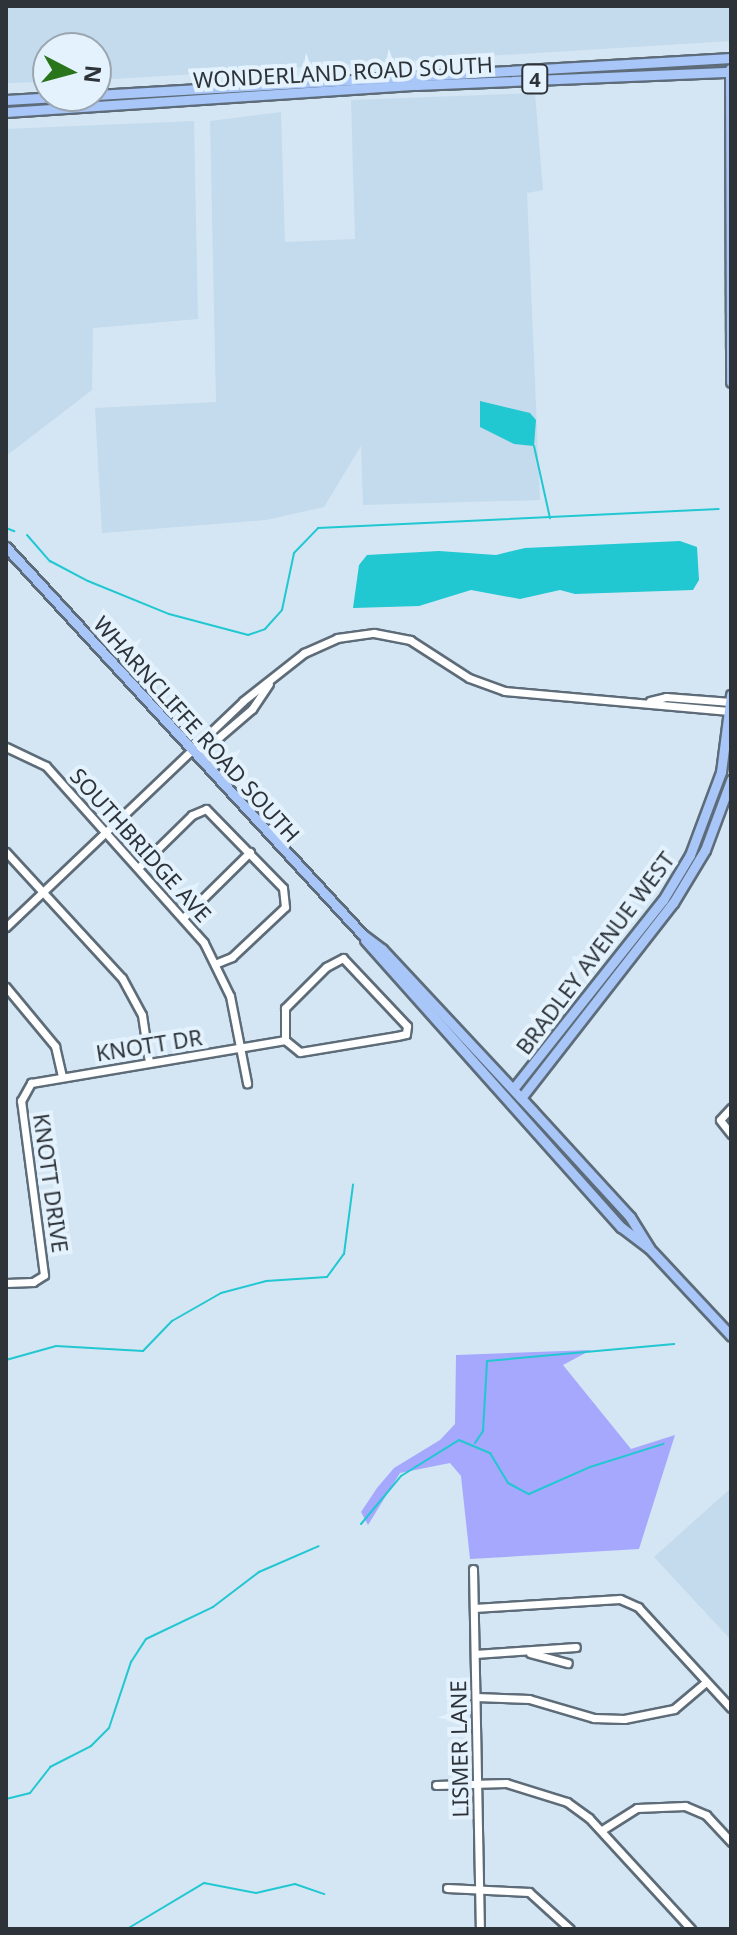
<!DOCTYPE html>
<style>
body{margin:0}
#map{position:relative;width:737px;height:1935px;overflow:hidden;background:#d4e6f3;font-family:"Noto Sans",sans-serif}
div>[style]{position:absolute}
[style*='--x']{left:calc(var(--x)*1px);top:calc(var(--y)*1px);width:calc(var(--w)*1px);rotate:calc(var(--a)*1deg)}
.built>*{inset:0;background:#c3dbed}
.green>*{inset:0;background:#a5a8fd}
.water>*{inset:0;background:#21c7d1}
.stream>*{height:2px;margin:-1px;padding:0 1px;transform-origin:1px;border-radius:1px;background:#21c7d1}
.roads{filter:drop-shadow(2px 0 #5d6c78) drop-shadow(-2px 0 #5d6c78) drop-shadow(0 2px #5d6c78) drop-shadow(0 -2px #5d6c78)}
.minor>*{height:7px;margin:-3.5px;padding:0 3.5px;transform-origin:3.5px;border-radius:3.5px;background:#fff}
.major>*{height:9px;margin:-4.5px;padding:0 4.5px;transform-origin:4.5px;border-radius:4.5px;background:#a9c6f9}
span{translate:-50% -50%;white-space:nowrap;text-align:center;line-height:1.15;-webkit-text-stroke:8px #e4f2fd;paint-order:stroke}
.shield-label span{padding:2px 6px;background:#e4f2fd;border:2px solid;border-radius:6px;-webkit-text-stroke-width:0}
.shield-label{font-size:20px;color:#2d3339;font-weight:700}
.street-label{font-size:22px;color:#2d3339}
.frame{position:absolute;inset:0;border:8px solid #2d3339;pointer-events:none}
.north{position:absolute;left:32px;top:32px;width:80px;height:80px;box-sizing:border-box;background:#e4f2fd;border:2px solid #9ba6af;border-radius:50%;rotate:96deg;font-size:22px;font-weight:700;line-height:32px;text-align:center;color:#2d3339}
.north::after{content:'';display:block;margin:auto;width:28px;height:36px;background:#29751b;clip-path:polygon(50% 0,100% 100%,50% 72%,0 100%)}
</style>
<div id="map">
<div class="built">
<i style="clip-path:polygon(6px 6px,731px 6px,731px 41px,96px 80px,96px 48px,48px 48px,48px 82px,6px 83px)"></i>
<i style="clip-path:polygon(535px 93px,543px 190px,527px 193px,540px 500px,363px 505px,361px 446px,324px 507px,266px 520px,102px 533px,95px 408px,216px 402px,210px 121px,281px 112px,285px 242px,355px 239px,351px 100px)"></i>
<i style="clip-path:polygon(194px 121px,198px 319px,93px 328px,92px 390px,6px 456px,6px 129px)"></i>
<i style="clip-path:polygon(731px 1488px,731px 1640px,654px 1557px)"></i>
</div>
<div class="green">
<i style="clip-path:polygon(591px 1350px,563px 1365px,631px 1449px,675px 1435px,639px 1549px,470px 1559px,461px 1476px,450px 1463px,400px 1473px,368px 1525px,361px 1512px,377px 1488px,394px 1468px,440px 1440px,455px 1424px,456px 1355px)"></i>
</div>
<div class="water">
<i style="clip-path:polygon(480px 401px,530px 413px,536px 420px,534px 446px,514px 444px,480px 427px)"></i>
<i style="clip-path:polygon(680px 541px,697px 547px,699px 580px,693px 590px,575px 594px,560px 590px,520px 599px,471px 590px,419px 606px,353px 608px,359px 565px,367px 555px,439px 551px,496px 555px,525px 548px)"></i>
</div>
<div class="stream">
<i style="--x:534;--y:446;--w:74;--a:77.5"></i>
<i style="--x:6;--y:528;--w:9;--a:21"></i>
<i style="--x:27;--y:535;--w:35;--a:49"></i>
<i style="--x:50;--y:561;--w:43;--a:27.8"></i>
<i style="--x:88;--y:581;--w:87;--a:22.2"></i>
<i style="--x:169;--y:614;--w:82;--a:14.9"></i>
<i style="--x:248;--y:635;--w:18;--a:-19"></i>
<i style="--x:265;--y:629;--w:25;--a:-48"></i>
<i style="--x:282;--y:610;--w:58;--a:-78.1"></i>
<i style="--x:294;--y:553;--w:35;--a:-46"></i>
<i style="--x:318;--y:528;--w:401;--a:-2.7"></i>
<i style="--x:6;--y:1360;--w:52;--a:-15.6"></i>
<i style="--x:56;--y:1346;--w:87;--a:3.3"></i>
<i style="--x:143;--y:1351;--w:42;--a:-46"></i>
<i style="--x:172;--y:1321;--w:56;--a:-29.7"></i>
<i style="--x:221;--y:1293;--w:47;--a:-14.9"></i>
<i style="--x:266;--y:1281;--w:61;--a:-3.8"></i>
<i style="--x:327;--y:1277;--w:29;--a:-54"></i>
<i style="--x:344;--y:1254;--w:70;--a:-82.6"></i>
<i style="--x:475;--y:1443;--w:14;--a:-56"></i>
<i style="--x:483;--y:1431;--w:70;--a:-86.7"></i>
<i style="--x:487;--y:1361;--w:188;--a:-5.2"></i>
<i style="--x:361;--y:1524;--w:62;--a:-50.2"></i>
<i style="--x:401;--y:1476;--w:68;--a:-31.8"></i>
<i style="--x:459;--y:1440;--w:34;--a:23"></i>
<i style="--x:490;--y:1453;--w:35;--a:59"></i>
<i style="--x:508;--y:1483;--w:24;--a:28"></i>
<i style="--x:529;--y:1494;--w:67;--a:-23.9"></i>
<i style="--x:590;--y:1467;--w:77;--a:-17.5"></i>
<i style="--x:6;--y:1799;--w:25;--a:-14"></i>
<i style="--x:30;--y:1793;--w:33;--a:-52"></i>
<i style="--x:50;--y:1767;--w:46;--a:-27.1"></i>
<i style="--x:91;--y:1746;--w:25;--a:-45"></i>
<i style="--x:109;--y:1728;--w:70;--a:-71.6"></i>
<i style="--x:131;--y:1662;--w:27;--a:-57"></i>
<i style="--x:146;--y:1639;--w:74;--a:-25.5"></i>
<i style="--x:213;--y:1607;--w:58;--a:-37.3"></i>
<i style="--x:259;--y:1572;--w:65;--a:-23.4"></i>
<i style="--x:127;--y:1929;--w:90;--a:-30.9"></i>
<i style="--x:204;--y:1883;--w:53;--a:10.9"></i>
<i style="--x:256;--y:1893;--w:40;--a:-13"></i>
<i style="--x:295;--y:1884;--w:31;--a:19"></i>
</div>
<div class="roads">
<div class="minor">
<i style="--x:650;--y:701;--w:16;--a:-14"></i>
<i style="--x:666;--y:697;--w:65;--a:4.4"></i>
<i style="--x:6;--y:747;--w:44;--a:25.4"></i>
<i style="--x:46;--y:766;--w:237;--a:48.2"></i>
<i style="--x:204;--y:943;--w:59;--a:63.9"></i>
<i style="--x:230;--y:996;--w:89;--a:78.9"></i>
<i style="--x:195;--y:751;--w:17;--a:-24"></i>
<i style="--x:211;--y:744;--w:54;--a:-40.5"></i>
<i style="--x:252;--y:709;--w:30;--a:-56"></i>
<i style="--x:6;--y:852;--w:171;--a:47.4"></i>
<i style="--x:122;--y:978;--w:42;--a:61.6"></i>
<i style="--x:142;--y:1015;--w:48;--a:81.5"></i>
<i style="--x:139;--y:867;--w:74;--a:-44.5"></i>
<i style="--x:192;--y:815;--w:15;--a:-23"></i>
<i style="--x:206;--y:809;--w:110;--a:45.7"></i>
<i style="--x:283;--y:888;--w:19;--a:84"></i>
<i style="--x:285;--y:907;--w:73;--a:136.7"></i>
<i style="--x:232;--y:957;--w:18;--a:158"></i>
<i style="--x:183;--y:918;--w:94;--a:-44.6"></i>
<i style="--x:6;--y:927;--w:327;--a:-43.6"></i>
<i style="--x:243;--y:701;--w:78;--a:-38.2"></i>
<i style="--x:304;--y:653;--w:36;--a:-24"></i>
<i style="--x:337;--y:638;--w:37;--a:-8"></i>
<i style="--x:374;--y:633;--w:37;--a:11"></i>
<i style="--x:410;--y:640;--w:70;--a:32.8"></i>
<i style="--x:469;--y:678;--w:38;--a:20"></i>
<i style="--x:505;--y:691;--w:227;--a:5.1"></i>
<i style="--x:6;--y:987;--w:77;--a:50.3"></i>
<i style="--x:55;--y:1046;--w:32;--a:77"></i>
<i style="--x:731;--y:1108;--w:16;--a:133"></i>
<i style="--x:720;--y:1120;--w:18;--a:52"></i>
<i style="--x:6;--y:1283;--w:27;--a:-2"></i>
<i style="--x:33;--y:1282;--w:13;--a:-32"></i>
<i style="--x:44;--y:1275;--w:176;--a:-97.5"></i>
<i style="--x:21;--y:1101;--w:21;--a:-61"></i>
<i style="--x:31;--y:1083;--w:258;--a:-9.6"></i>
<i style="--x:285;--y:1040;--w:19;--a:39"></i>
<i style="--x:300;--y:1052;--w:98;--a:-9.4"></i>
<i style="--x:397;--y:1036;--w:9;--a:-13"></i>
<i style="--x:406;--y:1034;--w:8;--a:-83"></i>
<i style="--x:407;--y:1026;--w:93;--a:-133.3"></i>
<i style="--x:343;--y:958;--w:19;--a:152"></i>
<i style="--x:326;--y:967;--w:58;--a:135"></i>
<i style="--x:285;--y:1008;--w:32;--a:90"></i>
<i style="--x:473;--y:1569;--w:360;--a:88.9"></i>
<i style="--x:474;--y:1608;--w:146;--a:-3.5"></i>
<i style="--x:620;--y:1599;--w:20;--a:24"></i>
<i style="--x:638;--y:1607;--w:137;--a:47.4"></i>
<i style="--x:530;--y:1653;--w:39;--a:15"></i>
<i style="--x:475;--y:1654;--w:101;--a:-4"></i>
<i style="--x:476;--y:1697;--w:53;--a:2.2"></i>
<i style="--x:529;--y:1699;--w:68;--a:16.3"></i>
<i style="--x:594;--y:1718;--w:30;--a:2"></i>
<i style="--x:624;--y:1719;--w:51;--a:-11.3"></i>
<i style="--x:674;--y:1709;--w:42;--a:-40.2"></i>
<i style="--x:436;--y:1785;--w:70;--a:-1.6"></i>
<i style="--x:506;--y:1783;--w:64;--a:17.3"></i>
<i style="--x:567;--y:1802;--w:27;--a:36"></i>
<i style="--x:589;--y:1818;--w:151;--a:47.4"></i>
<i style="--x:602;--y:1830;--w:41;--a:-32.2"></i>
<i style="--x:637;--y:1808;--w:48;--a:-2.4"></i>
<i style="--x:685;--y:1806;--w:23;--a:23"></i>
<i style="--x:706;--y:1815;--w:37;--a:47"></i>
<i style="--x:447;--y:1888;--w:82;--a:2.8"></i>
<i style="--x:529;--y:1892;--w:55;--a:42.1"></i>
</div>
<div class="major">
<i style="--x:730;--y:69;--w:313;--a:89.8"></i>
<i style="--x:96;--y:95;--w:636;--a:-3.33"></i>
<i style="--x:6;--y:100;--w:68;--a:-3.4"></i>
<i style="--x:6;--y:112;--w:411;--a:-3.8"></i>
<i style="--x:416;--y:85;--w:315;--a:-2.4"></i>
<i style="--x:6;--y:547;--w:526;--a:47.39"></i>
<i style="--x:362;--y:934;--w:25;--a:37"></i>
<i style="--x:382;--y:949;--w:221;--a:47"></i>
<i style="--x:533;--y:1111;--w:144;--a:47.5"></i>
<i style="--x:630;--y:1217;--w:36;--a:58"></i>
<i style="--x:365;--y:940;--w:385;--a:48.3"></i>
<i style="--x:621;--y:1227;--w:35;--a:37"></i>
<i style="--x:649;--y:1248;--w:120;--a:47"></i>
<i style="--x:513;--y:1089;--w:241;--a:-51.6"></i>
<i style="--x:663;--y:900;--w:52;--a:-59"></i>
<i style="--x:690;--y:855;--w:89;--a:-69.5"></i>
<i style="--x:721;--y:772;--w:78;--a:-82.6"></i>
<i style="--x:521;--y:1098;--w:247;--a:-52.1"></i>
<i style="--x:673;--y:903;--w:62;--a:-58.9"></i>
<i style="--x:705;--y:850;--w:75;--a:-69.6"></i>
</div>
</div>
<div class="shield-label">
<span style="left:535px;top:79px">4</span>
</div>
<div class="street-label">
<span style="left:343px;top:72px;rotate:-3deg">WONDERLAND ROAD SOUTH</span>
<span style="left:197px;top:729px;rotate:48deg">WHARNCLIFFE ROAD SOUTH</span>
<span style="left:141px;top:845px;rotate:48deg">SOUTHBRIDGE AVE</span>
<span style="left:595px;top:953px;rotate:-53deg">BRADLEY AVENUE WEST</span>
<span style="left:149px;top:1045px;rotate:-9deg">KNOTT DR</span>
<span style="left:51px;top:1183px;rotate:82deg">KNOTT DRIVE</span>
<span style="left:459px;top:1749px;rotate:-91deg">LISMER LANE</span>
</div>
<div class="frame"></div>
<div class="north">N</div>
</div>
